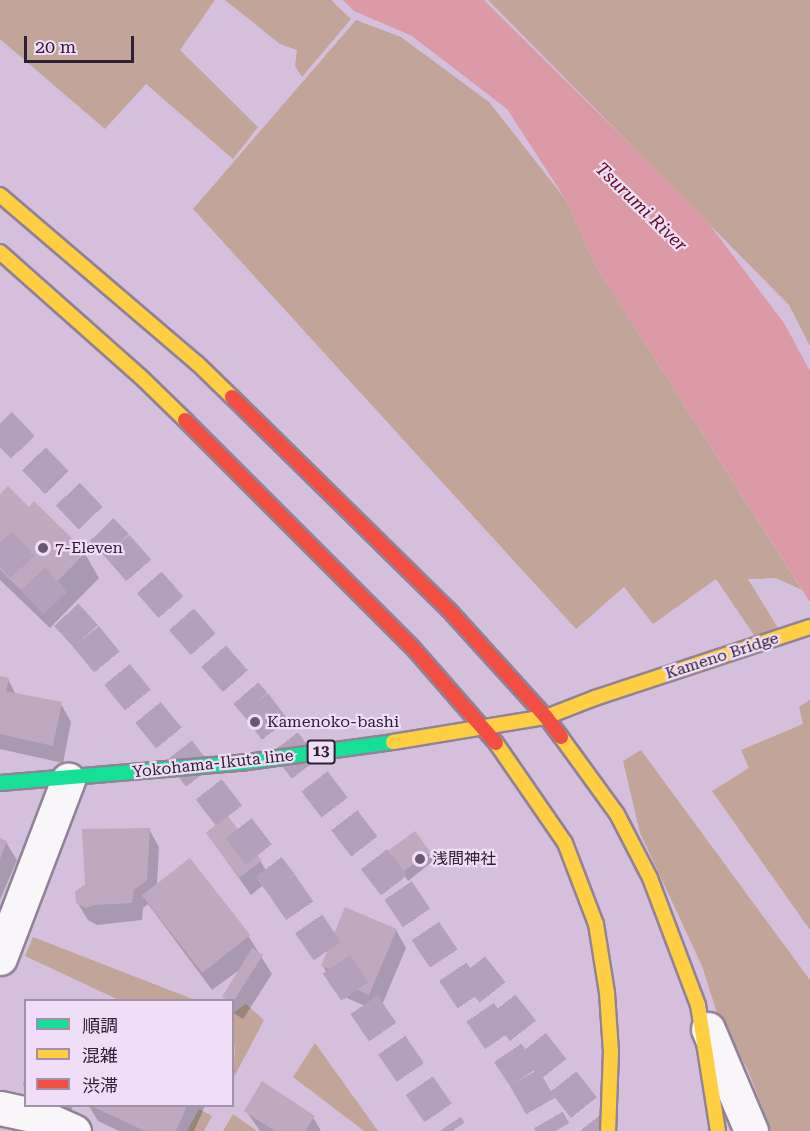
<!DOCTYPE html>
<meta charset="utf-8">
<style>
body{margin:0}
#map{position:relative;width:810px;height:1131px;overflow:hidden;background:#d4c0dc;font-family:"Roboto Serif","Noto Sans JP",serif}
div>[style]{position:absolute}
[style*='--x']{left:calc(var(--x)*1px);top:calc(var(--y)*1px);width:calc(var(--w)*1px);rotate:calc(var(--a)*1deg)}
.green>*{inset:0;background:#c0a598}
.water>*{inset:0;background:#dc9aa6}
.shadow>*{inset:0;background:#0003}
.building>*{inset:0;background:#bfa9bf;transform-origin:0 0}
.highway-tunnel>*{height:33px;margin-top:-16.5px;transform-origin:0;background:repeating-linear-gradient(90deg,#b3a0ba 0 33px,transparent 0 49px)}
.roads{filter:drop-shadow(2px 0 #918297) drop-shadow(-2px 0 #918297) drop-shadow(0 2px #918297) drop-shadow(0 -2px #918297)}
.street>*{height:33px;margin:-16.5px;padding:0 16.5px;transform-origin:16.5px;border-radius:16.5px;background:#f9f6fa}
.fast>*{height:14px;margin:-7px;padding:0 7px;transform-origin:7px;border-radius:7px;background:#16e098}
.slow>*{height:14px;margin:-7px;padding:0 7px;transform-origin:7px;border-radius:7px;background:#ffcf43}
.jam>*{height:14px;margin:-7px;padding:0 7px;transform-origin:7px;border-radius:7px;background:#f24e42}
.dots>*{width:16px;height:16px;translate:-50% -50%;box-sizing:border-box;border:3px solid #f0ddf7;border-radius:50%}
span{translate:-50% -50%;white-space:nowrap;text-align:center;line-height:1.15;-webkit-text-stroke:4.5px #f0ddf7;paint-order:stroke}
.shield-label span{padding:2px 4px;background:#f0ddf7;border:2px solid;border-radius:4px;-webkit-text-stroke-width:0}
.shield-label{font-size:15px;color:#2e2134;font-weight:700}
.poi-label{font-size:16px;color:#2e2134}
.left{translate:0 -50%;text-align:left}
.street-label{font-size:16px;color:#2e2134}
.water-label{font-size:18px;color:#5c101e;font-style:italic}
.legend{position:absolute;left:24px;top:999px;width:210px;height:108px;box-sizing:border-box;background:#f0ddf7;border:2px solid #a292a9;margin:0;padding:8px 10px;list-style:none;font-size:18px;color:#2e2134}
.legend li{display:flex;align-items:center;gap:12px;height:30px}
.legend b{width:30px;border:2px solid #a292a9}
.scale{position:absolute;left:24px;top:36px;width:110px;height:27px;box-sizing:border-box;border:3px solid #2e2134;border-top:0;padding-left:8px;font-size:18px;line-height:21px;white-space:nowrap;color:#2e2134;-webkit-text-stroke:4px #f0ddf7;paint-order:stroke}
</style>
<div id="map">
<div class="green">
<i style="clip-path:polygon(0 0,215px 0,180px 50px,258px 127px,233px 159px,146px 84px,105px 129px,0 39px)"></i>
<i style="clip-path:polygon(225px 0,331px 0,351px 19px,302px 77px,295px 66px,297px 50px,280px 44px)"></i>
<i style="clip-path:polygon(488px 0,810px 0,810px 346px,789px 305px)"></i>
<i style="clip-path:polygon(356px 20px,401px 37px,489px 102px,566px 200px,595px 265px,802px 590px,776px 578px,748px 579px,778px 628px,756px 638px,716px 579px,653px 624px,624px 587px,576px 629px,193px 209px)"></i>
<i style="clip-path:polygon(810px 700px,810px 930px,712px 791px,749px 768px,741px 750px,803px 724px,799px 707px)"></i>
<i style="clip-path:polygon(641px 750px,810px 980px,810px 1131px,771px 1131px,748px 1070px,717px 1013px,702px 966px,640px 833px,623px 761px)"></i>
<i style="clip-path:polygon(33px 937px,195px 1000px,119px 1000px,25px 956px)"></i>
<i style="clip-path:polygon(246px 1004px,264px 1020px,233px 1079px,235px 1047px,233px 1046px,233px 1013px)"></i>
<i style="clip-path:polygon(315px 1043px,378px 1131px,364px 1131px,293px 1077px)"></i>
<i style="clip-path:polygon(199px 1109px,212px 1116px,204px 1131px,187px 1131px)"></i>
<i style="clip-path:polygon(233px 1114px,257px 1131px,223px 1131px)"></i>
</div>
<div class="water">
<i style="clip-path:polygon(343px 0,484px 0,703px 216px,784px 323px,810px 371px,810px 602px,595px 265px,566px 200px,507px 109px,412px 36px,354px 11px)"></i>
</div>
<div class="shadow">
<i style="clip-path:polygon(0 496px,29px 509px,84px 552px,99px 578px,50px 628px,0 580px)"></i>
<i style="clip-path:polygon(0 678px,8px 679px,16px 695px,61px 704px,71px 722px,63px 763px,0 749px)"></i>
<i style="clip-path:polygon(149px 829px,159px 847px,157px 884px,190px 860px,249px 937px,272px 974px,243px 1019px,232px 1012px,232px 1000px,226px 1000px,224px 997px,242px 968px,212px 990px,148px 904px,143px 908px,142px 920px,97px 925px,88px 920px,77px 902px)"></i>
<i style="clip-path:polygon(208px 835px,261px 862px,271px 879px,251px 895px)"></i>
<i style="clip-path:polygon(0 840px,6px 842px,17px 860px,0 900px)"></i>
<i style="clip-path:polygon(428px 852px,433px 861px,408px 881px,388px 853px)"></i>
<i style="clip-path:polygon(396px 930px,406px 948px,379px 1012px,347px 998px,340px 987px,333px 984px,323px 966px)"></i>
<i style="clip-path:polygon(26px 1075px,26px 1090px,23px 1085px)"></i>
<i style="clip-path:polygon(42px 1106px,73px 1106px,70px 1114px)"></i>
<i style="clip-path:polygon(89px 1106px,205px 1106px,194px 1131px,119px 1131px,98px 1121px)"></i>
<i style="clip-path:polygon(246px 1111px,313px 1117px,321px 1131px,260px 1131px)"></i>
</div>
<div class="building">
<i style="clip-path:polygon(8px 486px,29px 507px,34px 501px,86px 552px,35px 604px,0 570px,0 494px)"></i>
<i style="clip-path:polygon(0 676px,9px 678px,6px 691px,62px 702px,53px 746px,0 734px)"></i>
<i style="left:228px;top:816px;width:56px;height:28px;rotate:53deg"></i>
<i style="clip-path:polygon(150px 828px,147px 880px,134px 890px,132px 903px,93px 905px,86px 908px,76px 903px,75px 892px,85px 884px,82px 829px)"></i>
<i style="left:415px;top:831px;width:26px;height:36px;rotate:54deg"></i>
<i style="clip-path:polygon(0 838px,7px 841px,0 859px)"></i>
<i style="left:190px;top:858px;width:98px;height:61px;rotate:52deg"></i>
<i style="clip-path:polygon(345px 907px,397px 929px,369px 995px,335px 980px,337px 972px,321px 966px)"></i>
<i style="clip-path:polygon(252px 948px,263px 955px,234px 1000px,229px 1000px,222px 997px)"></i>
<i style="clip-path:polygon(262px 1081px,315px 1116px,305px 1131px,275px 1131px,244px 1111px)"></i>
<i style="clip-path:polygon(91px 1106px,187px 1106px,176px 1131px,145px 1131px)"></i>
</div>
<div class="highway-tunnel">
<i style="--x:0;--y:423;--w:169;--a:46.2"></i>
<i style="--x:117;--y:545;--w:210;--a:48.9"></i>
<i style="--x:255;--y:703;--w:235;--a:52.6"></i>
<i style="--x:398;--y:890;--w:225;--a:56"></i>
<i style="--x:524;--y:1077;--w:62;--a:60.1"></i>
<i style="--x:0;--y:542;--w:127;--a:47.5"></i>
<i style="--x:86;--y:636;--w:147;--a:50.8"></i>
<i style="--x:179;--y:750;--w:168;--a:52.5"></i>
<i style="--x:281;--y:883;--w:301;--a:55.6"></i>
<i style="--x:472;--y:966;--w:211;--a:51.6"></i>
</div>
<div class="roads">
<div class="street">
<i style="--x:0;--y:958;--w:191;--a:-69.1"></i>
<i style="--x:708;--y:1029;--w:111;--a:67.1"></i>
<i style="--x:0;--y:1108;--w:43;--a:12.1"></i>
<i style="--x:42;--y:1117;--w:35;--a:24"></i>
</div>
<div class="fast">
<i style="--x:0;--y:783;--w:241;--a:-4.8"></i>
<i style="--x:240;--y:763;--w:154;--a:-7.8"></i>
</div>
<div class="slow">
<i style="--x:0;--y:195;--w:259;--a:40.5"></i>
<i style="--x:197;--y:363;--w:49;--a:44.2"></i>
<i style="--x:0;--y:252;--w:188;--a:41.6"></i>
<i style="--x:141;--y:377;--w:62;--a:44.3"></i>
<i style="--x:561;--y:737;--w:95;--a:54"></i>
<i style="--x:617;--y:814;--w:72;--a:62.7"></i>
<i style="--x:650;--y:878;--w:136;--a:69.3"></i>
<i style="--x:393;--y:742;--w:155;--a:-9.3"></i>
<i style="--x:546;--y:717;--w:53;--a:-21.2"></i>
<i style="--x:595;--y:698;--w:226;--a:-18.3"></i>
<i style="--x:496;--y:743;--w:121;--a:55.4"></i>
<i style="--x:565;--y:843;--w:87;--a:69.1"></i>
<i style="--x:596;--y:924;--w:70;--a:80.9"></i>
<i style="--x:607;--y:993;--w:58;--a:86.1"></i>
<i style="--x:611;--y:1051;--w:80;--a:92.1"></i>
<i style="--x:698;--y:1005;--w:128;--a:81"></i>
</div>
<div class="jam">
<i style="--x:232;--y:397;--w:303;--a:44.5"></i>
<i style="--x:448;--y:609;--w:146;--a:47.8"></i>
<i style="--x:546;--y:717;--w:25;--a:53"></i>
<i style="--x:185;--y:420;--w:322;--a:45"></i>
<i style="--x:413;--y:648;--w:126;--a:48.9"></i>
</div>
</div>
<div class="dots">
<i style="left:43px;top:548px;background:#68596f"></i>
<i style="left:255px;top:722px;background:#68596f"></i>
<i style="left:420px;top:859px;background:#68596f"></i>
</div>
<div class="shield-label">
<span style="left:321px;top:752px">13</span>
</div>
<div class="poi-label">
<span class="left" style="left:55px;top:548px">7-Eleven</span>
<span class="left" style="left:267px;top:722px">Kamenoko-bashi</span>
<span class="left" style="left:432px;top:859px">浅間神社</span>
</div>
<div class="street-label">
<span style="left:722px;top:656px;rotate:-18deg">Kameno Bridge</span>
<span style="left:213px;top:764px;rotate:-6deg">Yokohama-Ikuta line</span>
</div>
<div class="water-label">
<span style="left:641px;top:207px;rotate:44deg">Tsurumi River</span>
</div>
<ul class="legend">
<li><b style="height:8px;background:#16e098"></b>順調</li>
<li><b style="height:8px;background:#ffcf43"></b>混雑</li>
<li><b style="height:8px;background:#f24e42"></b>渋滞</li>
</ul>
<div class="scale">20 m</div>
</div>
